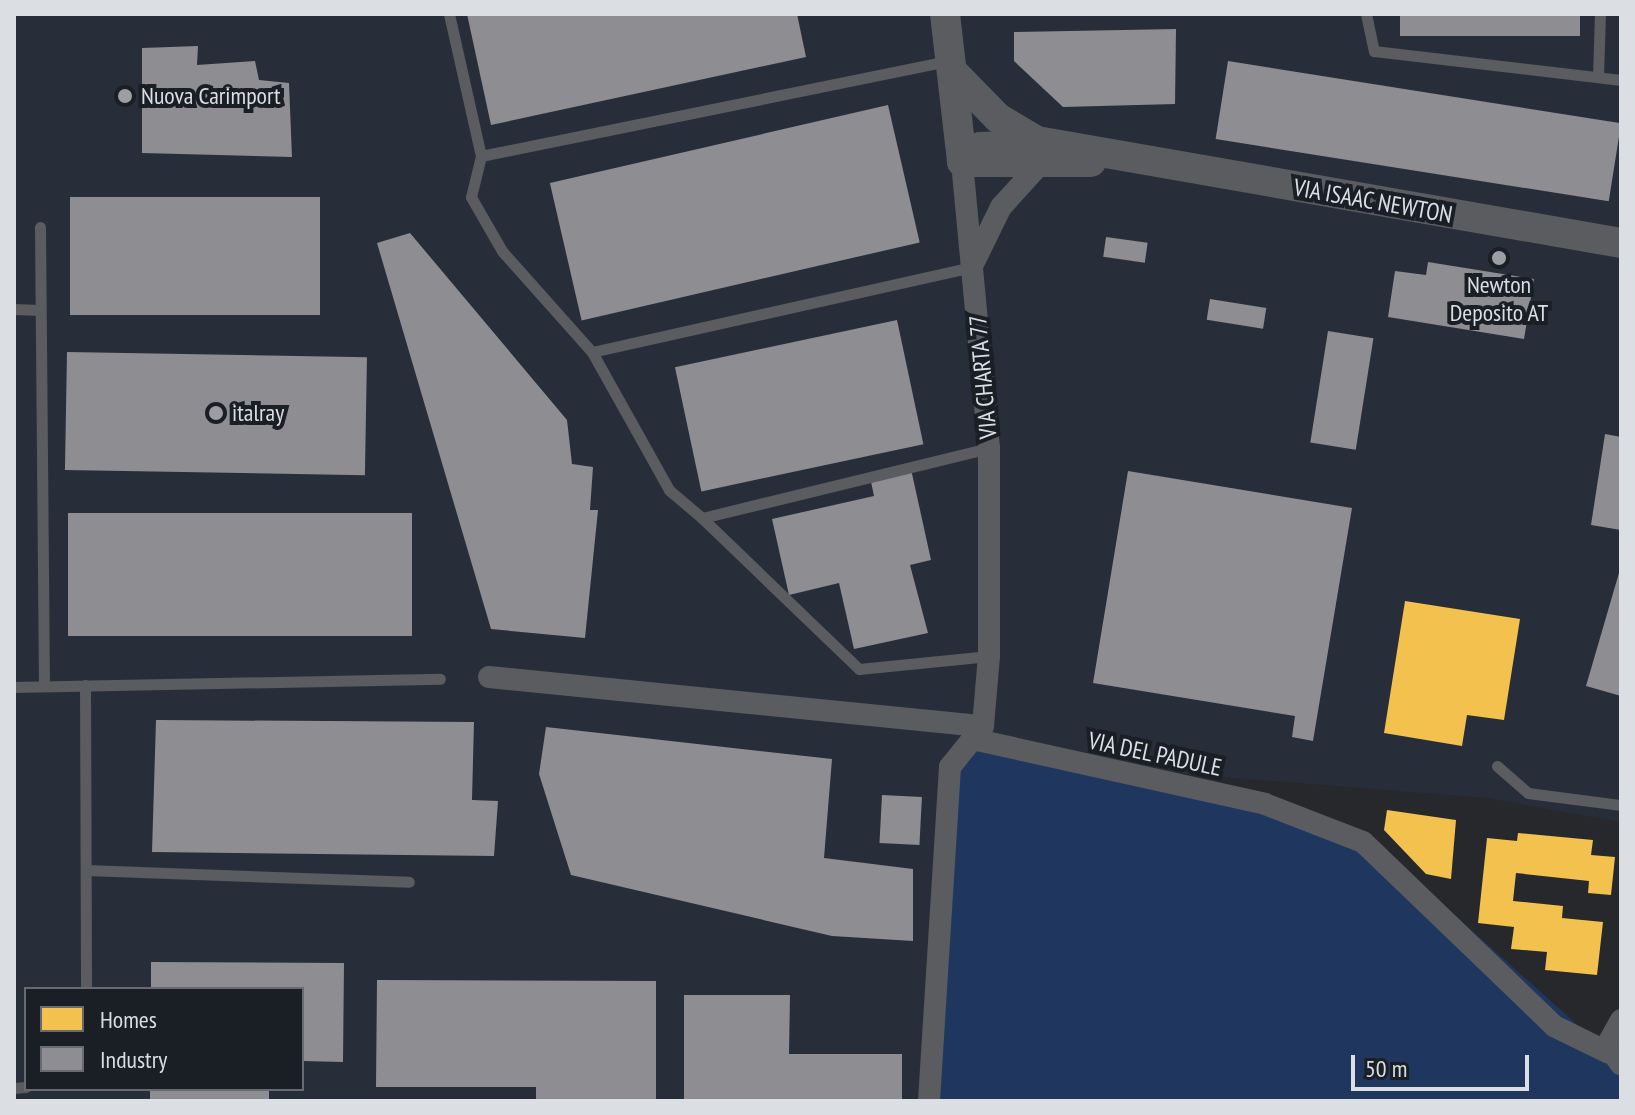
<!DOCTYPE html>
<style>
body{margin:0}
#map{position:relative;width:1635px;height:1115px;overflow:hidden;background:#26282b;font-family:"PT Sans Narrow",sans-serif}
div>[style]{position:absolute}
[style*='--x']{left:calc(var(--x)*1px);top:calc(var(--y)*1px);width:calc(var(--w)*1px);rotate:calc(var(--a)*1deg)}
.built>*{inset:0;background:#282e39}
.green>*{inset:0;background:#1f365f}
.homes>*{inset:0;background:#f2c14e}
.industry>*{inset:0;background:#8d8d92;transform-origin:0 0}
.lane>*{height:11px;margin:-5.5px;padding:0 5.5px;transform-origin:5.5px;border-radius:5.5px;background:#5a5c5f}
.street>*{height:22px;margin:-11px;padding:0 11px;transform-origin:11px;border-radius:11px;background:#5a5c5f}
.secondary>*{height:30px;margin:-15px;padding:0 15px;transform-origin:15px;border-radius:15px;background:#5a5c5f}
.dots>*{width:22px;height:22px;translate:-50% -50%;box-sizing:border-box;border:4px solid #1a1e25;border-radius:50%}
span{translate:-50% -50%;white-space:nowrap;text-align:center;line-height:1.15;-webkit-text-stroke:8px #1a1e25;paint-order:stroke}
.poi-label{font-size:24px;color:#dbdee3}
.left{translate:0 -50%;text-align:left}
.street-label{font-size:24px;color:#dbdee3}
.frame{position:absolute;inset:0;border:16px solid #dbdee3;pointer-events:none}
.legend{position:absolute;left:24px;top:987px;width:280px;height:104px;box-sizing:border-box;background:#1a1e25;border:2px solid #676b71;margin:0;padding:10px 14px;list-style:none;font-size:24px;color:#dbdee3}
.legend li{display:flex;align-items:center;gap:16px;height:40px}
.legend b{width:40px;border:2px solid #676b71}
.scale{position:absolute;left:1351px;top:1055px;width:178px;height:36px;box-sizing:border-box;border:4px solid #dbdee3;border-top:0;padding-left:10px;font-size:24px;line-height:28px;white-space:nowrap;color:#dbdee3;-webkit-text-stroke:6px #1a1e25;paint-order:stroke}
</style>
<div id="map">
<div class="built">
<i style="clip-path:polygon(evenodd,14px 14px,1621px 14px,1621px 822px,1487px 798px,1084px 766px,929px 1101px,14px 1101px,14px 14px,26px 989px,302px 989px,302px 1089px,26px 1089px,26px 989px)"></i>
</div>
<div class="green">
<i style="clip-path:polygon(977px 740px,1371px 840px,1621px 1064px,1621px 1101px,929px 1101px,950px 767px)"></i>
</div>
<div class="homes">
<i style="clip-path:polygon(1405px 601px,1520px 619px,1504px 720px,1467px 715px,1462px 746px,1384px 733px)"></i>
<i style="clip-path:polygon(1387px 810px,1456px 820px,1451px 879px,1426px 874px,1384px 830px)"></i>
<i style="clip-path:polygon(1518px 833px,1593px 840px,1591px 855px,1615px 857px,1611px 895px,1588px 893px,1589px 881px,1516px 873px,1513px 901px,1563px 906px,1562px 918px,1603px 922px,1597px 975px,1545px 970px,1547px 952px,1511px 949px,1514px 927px,1478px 923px,1487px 838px,1517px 841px)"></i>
</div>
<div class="industry">
<i style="clip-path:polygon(467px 14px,797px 14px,806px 57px,491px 125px)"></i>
<i style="left:1400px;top:14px;width:180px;height:22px"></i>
<i style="clip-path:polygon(1176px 29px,1175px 104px,1063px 107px,1014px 61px,1014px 32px)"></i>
<i style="clip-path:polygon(198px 46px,197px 65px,255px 61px,259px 80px,289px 83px,292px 157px,142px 153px,142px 48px)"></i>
<i style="left:1228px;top:61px;width:398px;height:79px;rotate:9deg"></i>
<i style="left:888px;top:105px;width:141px;height:347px;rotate:77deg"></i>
<i style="left:320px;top:197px;width:118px;height:250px;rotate:90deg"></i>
<i style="clip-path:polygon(410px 233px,567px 420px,572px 464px,593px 467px,590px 510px,598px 510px,585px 638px,491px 629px,377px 243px)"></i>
<i style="left:1106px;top:237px;width:42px;height:20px;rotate:8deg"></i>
<i style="clip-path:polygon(1428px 262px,1534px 279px,1524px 339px,1388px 317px,1395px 271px,1426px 275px)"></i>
<i style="left:1210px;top:299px;width:57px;height:21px;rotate:9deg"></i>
<i style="left:897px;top:320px;width:127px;height:227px;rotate:78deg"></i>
<i style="left:1328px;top:331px;width:46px;height:113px;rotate:9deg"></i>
<i style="left:67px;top:352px;width:300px;height:118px;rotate:1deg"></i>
<i style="clip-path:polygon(1605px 434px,1621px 437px,1621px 530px,1591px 525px)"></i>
<i style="clip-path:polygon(911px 469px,931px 560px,910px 565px,928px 633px,854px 649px,839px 583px,789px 595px,772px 519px,874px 496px,870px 477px)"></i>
<i style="clip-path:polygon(1128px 471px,1352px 508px,1313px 741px,1292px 737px,1295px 716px,1093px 683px)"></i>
<i style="left:412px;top:513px;width:123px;height:344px;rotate:90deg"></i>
<i style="clip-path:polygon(1621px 566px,1621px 696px,1586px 686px)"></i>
<i style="clip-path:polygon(156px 720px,474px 722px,472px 800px,498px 801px,494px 856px,152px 852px)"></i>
<i style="clip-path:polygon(546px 727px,832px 759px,824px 858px,913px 869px,913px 941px,832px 936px,571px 875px,539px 774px)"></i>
<i style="left:882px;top:795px;width:40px;height:48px;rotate:3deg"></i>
<i style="clip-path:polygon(151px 962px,344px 963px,343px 1062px,302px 1061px,302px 989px,151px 989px)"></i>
<i style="clip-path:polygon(377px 980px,656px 981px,656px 1101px,536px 1101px,536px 1087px,376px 1087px)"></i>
<i style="clip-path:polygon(684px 995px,790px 995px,789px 1054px,902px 1054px,902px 1101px,684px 1101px)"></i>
<i style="left:150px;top:1089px;width:119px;height:12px"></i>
</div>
<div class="lane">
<i style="--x:449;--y:14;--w:146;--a:77.3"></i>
<i style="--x:481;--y:156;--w:478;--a:-11.5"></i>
<i style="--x:1366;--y:14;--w:38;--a:78"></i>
<i style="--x:1374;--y:51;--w:249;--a:6.7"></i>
<i style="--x:1598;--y:77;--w:63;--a:-88.2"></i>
<i style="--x:481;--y:156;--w:42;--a:103.7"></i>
<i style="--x:471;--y:197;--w:62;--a:60.1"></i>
<i style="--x:502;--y:251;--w:135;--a:48.3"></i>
<i style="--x:592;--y:352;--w:390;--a:-12.6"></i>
<i style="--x:40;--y:227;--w:459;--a:89.5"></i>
<i style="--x:14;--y:309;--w:26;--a:2"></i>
<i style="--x:592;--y:352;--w:158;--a:60.8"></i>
<i style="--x:669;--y:490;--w:43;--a:40.3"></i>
<i style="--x:702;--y:518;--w:295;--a:-13.7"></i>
<i style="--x:702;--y:518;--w:218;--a:43.9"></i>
<i style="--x:859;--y:669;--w:131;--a:-5.7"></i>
<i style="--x:85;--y:685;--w:304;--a:89.8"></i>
<i style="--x:14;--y:687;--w:426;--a:-1.1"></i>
<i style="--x:1497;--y:766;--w:41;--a:41.1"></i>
<i style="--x:1528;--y:793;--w:94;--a:7.4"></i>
<i style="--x:86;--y:870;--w:323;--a:2.1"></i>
<i style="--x:14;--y:1088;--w:12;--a:-5"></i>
</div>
<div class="street">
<i style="--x:974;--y:262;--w:61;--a:-63.9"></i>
<i style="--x:1001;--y:207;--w:58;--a:-47.8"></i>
<i style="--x:489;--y:677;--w:496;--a:5.7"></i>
<i style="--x:977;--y:740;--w:295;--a:12.5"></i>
<i style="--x:1265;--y:804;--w:105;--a:21.2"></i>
<i style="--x:1363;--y:842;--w:265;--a:43.9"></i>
<i style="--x:1554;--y:1026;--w:61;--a:26.1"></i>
<i style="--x:1621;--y:1020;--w:29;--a:119"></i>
<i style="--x:1607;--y:1045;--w:24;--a:54"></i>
<i style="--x:929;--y:1101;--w:335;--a:-86.4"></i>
<i style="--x:950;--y:767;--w:53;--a:-51.2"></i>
<i style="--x:983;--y:726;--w:70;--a:-85.1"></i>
<i style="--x:989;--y:656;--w:208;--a:-90"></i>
<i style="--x:989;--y:448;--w:287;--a:-95.4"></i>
<i style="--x:962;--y:162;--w:26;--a:-47"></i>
<i style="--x:980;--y:143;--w:53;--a:-2.2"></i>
</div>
<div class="secondary">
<i style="--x:945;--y:14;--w:149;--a:83.4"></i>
<i style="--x:962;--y:162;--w:129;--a:0"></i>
<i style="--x:953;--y:72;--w:64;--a:45.6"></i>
<i style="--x:998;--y:118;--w:45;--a:30.5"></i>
<i style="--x:1037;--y:141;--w:593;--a:9.91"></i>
</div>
<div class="dots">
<i style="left:125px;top:96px;background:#9c9ea3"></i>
<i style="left:1499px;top:258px;background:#9c9ea3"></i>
<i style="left:216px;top:413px;background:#9c9ea3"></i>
</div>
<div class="poi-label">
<span class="left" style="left:141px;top:96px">Nuova Carimport</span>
<span style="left:1499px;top:299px">Newton<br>Deposito AT</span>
<span class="left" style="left:232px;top:413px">italray</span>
</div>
<div class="street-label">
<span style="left:1373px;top:201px;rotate:10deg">VIA ISAAC NEWTON</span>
<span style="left:983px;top:377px;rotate:-95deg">VIA CHARTA 77</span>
<span style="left:1155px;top:754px;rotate:12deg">VIA DEL PADULE</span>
</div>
<div class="frame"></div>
<ul class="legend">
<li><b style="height:22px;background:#f2c14e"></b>Homes</li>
<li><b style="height:22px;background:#8d8d92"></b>Industry</li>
</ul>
<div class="scale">50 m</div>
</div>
